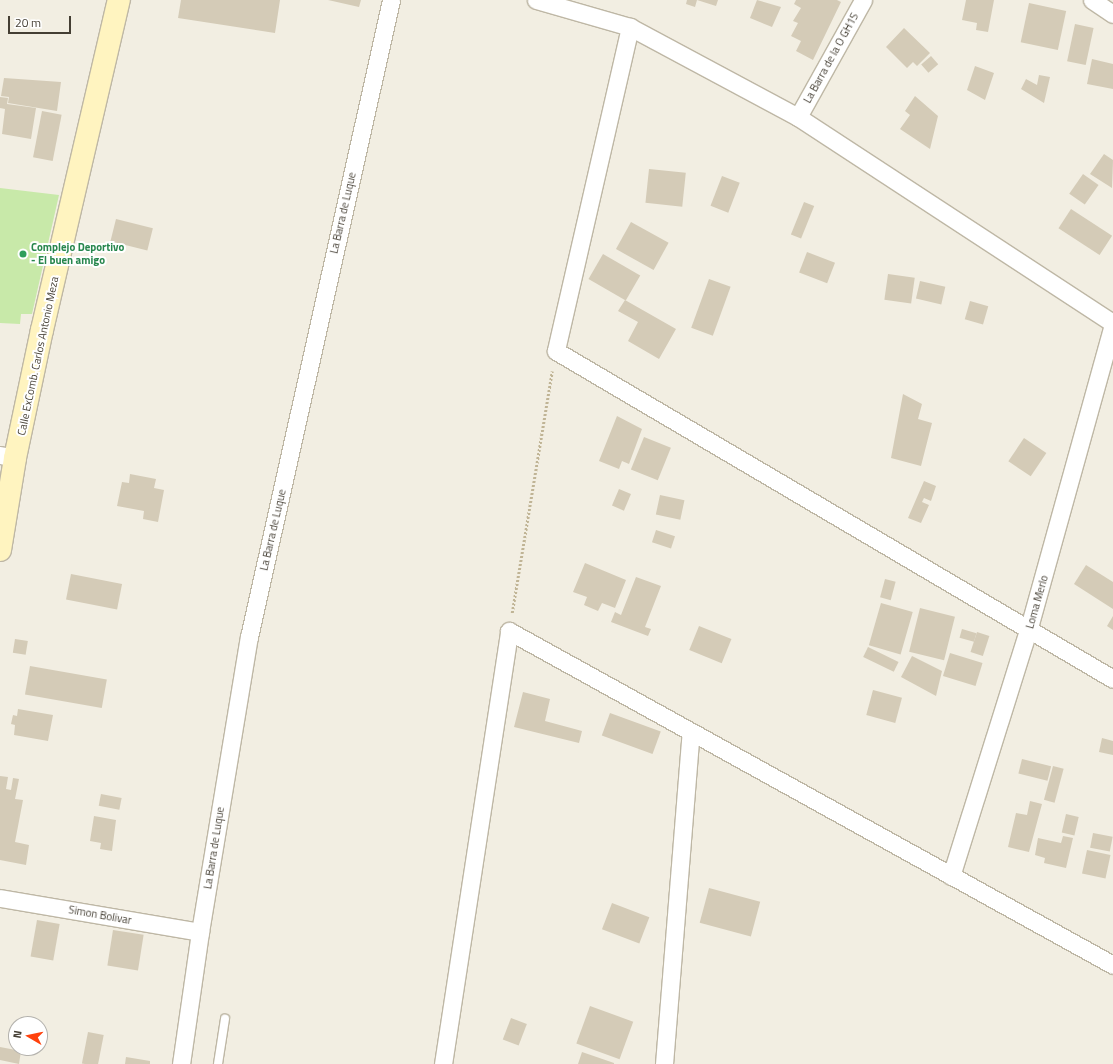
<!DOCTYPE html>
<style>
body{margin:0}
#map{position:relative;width:1113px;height:1064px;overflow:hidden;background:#f2eee2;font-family:"Titillium Web",sans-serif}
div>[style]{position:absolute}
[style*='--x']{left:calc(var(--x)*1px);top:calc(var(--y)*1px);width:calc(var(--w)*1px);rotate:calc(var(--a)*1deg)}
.green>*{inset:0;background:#c8e9a9}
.building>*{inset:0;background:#d4cbb7;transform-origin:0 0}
.path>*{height:2.5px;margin-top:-1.25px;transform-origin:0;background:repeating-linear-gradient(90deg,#c0b495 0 2px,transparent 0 4px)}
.roads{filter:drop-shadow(1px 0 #beb7a5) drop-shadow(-1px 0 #beb7a5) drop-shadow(0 1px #beb7a5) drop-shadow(0 -1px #beb7a5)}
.lane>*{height:8px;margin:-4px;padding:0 4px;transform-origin:4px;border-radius:4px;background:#fff}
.street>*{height:17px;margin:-8.5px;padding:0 8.5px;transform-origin:8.5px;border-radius:8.5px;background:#fff}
.secondary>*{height:22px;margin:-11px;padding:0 11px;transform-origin:11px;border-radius:11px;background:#fff4c0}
.dots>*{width:11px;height:11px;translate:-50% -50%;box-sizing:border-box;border:2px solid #fff;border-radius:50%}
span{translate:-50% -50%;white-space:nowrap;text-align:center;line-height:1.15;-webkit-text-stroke:4px #fff;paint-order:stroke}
.street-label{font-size:11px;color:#443e33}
.leisure-label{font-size:11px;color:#27864d;font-weight:700}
.left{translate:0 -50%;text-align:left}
.north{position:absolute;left:8px;top:1016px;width:40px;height:40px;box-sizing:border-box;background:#fff;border:1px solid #b4b2ad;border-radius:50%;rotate:279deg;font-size:11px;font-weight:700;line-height:16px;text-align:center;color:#443e33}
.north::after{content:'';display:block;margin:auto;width:14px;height:18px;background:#ff420d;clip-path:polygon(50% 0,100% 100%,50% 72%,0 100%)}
.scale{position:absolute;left:8px;top:16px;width:63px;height:18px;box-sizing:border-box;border:2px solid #443e33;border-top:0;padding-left:5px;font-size:12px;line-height:14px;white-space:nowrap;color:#443e33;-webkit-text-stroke:3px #fff;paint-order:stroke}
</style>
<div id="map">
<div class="green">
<i style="clip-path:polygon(0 188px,59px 195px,32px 314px,21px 314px,20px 324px,0 323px)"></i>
</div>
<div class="building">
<i style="clip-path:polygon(181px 0,280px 0,275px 33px,178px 18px)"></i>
<i style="clip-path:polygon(328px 0,361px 0,359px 7px)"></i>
<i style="clip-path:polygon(687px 0,718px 0,716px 6px,697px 0,695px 7px,686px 4px)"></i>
<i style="clip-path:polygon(757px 0,781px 7px,772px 27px,750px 18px)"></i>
<i style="clip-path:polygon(796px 0,837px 0,841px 2px,813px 60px,796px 51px,801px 41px,791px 36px,798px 23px,793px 21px,801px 8px,794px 4px)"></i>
<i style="clip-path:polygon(966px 0,994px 0,988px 32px,976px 30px,977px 23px,962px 20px)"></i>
<i style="left:1029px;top:3px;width:38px;height:40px;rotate:12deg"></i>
<i style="left:1075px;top:24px;width:19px;height:38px;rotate:12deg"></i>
<i style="clip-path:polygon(904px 28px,930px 53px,917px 66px,913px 62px,907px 68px,886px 47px)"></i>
<i style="left:931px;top:56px;width:11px;height:13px;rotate:49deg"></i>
<i style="clip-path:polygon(1092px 59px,1113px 64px,1113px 89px,1087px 84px)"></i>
<i style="clip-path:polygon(975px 66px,994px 73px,985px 100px,967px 90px)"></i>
<i style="clip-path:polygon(1039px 75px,1050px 77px,1044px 103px,1021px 89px,1026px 79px,1037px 85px)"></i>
<i style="clip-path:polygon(4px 78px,61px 82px,57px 111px,8px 103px,9px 97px,1px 96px)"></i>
<i style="clip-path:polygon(915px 96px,938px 116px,930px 149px,900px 129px,910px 115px,905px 111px)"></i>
<i style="clip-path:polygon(0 97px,8px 98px,7px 104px,36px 108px,31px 139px,2px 134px,5px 109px,0 108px)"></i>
<i style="left:42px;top:111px;width:20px;height:47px;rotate:11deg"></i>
<i style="clip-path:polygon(1104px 154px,1113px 160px,1112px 188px,1090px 174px)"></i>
<i style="left:649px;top:169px;width:37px;height:34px;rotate:6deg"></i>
<i style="left:1083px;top:174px;width:19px;height:24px;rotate:35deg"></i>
<i style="left:722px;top:176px;width:19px;height:32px;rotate:21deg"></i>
<i style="left:804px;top:202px;width:11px;height:35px;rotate:22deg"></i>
<i style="left:1071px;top:209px;width:49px;height:23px;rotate:33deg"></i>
<i style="left:116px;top:219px;width:38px;height:23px;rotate:14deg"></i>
<i style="left:631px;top:222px;width:43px;height:31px;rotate:29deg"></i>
<i style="left:807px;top:252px;width:30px;height:22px;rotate:21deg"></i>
<i style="left:603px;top:254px;width:43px;height:29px;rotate:30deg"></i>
<i style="left:888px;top:274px;width:27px;height:26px;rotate:8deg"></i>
<i style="left:709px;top:279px;width:23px;height:52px;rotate:20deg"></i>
<i style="left:920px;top:281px;width:26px;height:18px;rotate:13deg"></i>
<i style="clip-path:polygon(625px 300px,676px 329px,659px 359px,628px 341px,638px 322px,618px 311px)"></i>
<i style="left:970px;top:301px;width:19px;height:19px;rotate:16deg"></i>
<i style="clip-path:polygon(903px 394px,922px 404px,918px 419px,932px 423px,921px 466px,891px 458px)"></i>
<i style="clip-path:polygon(617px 416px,642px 429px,629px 464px,622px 461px,619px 469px,599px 461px)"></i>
<i style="left:644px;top:437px;width:29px;height:35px;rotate:22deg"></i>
<i style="left:1024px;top:438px;width:27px;height:28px;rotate:34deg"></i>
<i style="clip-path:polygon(130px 474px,156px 479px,154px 488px,164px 490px,158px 522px,143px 519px,144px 511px,117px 506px,122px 482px,129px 483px)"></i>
<i style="clip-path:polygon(924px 481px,936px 486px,931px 501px,924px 498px,922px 502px,929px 505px,921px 523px,908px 518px)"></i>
<i style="left:619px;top:489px;width:13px;height:18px;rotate:23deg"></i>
<i style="left:660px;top:495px;width:25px;height:20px;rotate:12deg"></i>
<i style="left:656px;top:530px;width:20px;height:13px;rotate:18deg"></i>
<i style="clip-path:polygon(585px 563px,626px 580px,615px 608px,602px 603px,598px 611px,584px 605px,587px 597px,573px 592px)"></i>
<i style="clip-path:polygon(1086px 565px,1113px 582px,1113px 609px,1074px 584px)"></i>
<i style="left:71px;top:574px;width:52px;height:26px;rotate:11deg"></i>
<i style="clip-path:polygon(636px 577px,661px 586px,645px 627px,651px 629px,648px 636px,611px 622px,615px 612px,621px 615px)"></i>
<i style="left:885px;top:579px;width:11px;height:19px;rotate:15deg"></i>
<i style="left:881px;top:603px;width:33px;height:44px;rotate:16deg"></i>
<i style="left:920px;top:608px;width:36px;height:45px;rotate:14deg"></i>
<i style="clip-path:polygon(1113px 616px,1113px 630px,1107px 626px)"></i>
<i style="left:699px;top:626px;width:35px;height:26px;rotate:22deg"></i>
<i style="left:962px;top:629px;width:15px;height:9px;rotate:16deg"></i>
<i style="left:977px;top:632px;width:13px;height:21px;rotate:18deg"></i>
<i style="left:15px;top:639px;width:13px;height:14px;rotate:9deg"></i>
<i style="left:868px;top:647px;width:34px;height:11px;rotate:26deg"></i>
<i style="left:950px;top:653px;width:34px;height:24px;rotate:17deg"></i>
<i style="clip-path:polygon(912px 656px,942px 671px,936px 696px,901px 677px)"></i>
<i style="left:30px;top:666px;width:78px;height:29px;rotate:10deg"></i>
<i style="left:873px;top:690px;width:30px;height:26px;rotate:15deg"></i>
<i style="clip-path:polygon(523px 692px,550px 699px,545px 721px,582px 731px,579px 743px,514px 727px)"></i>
<i style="clip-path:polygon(18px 709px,53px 715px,48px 741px,14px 735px,15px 725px,11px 724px,13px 715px,17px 716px)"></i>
<i style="left:610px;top:713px;width:54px;height:24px;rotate:20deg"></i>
<i style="clip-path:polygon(1102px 738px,1113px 741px,1113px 755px,1099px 752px)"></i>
<i style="left:1022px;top:759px;width:30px;height:15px;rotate:14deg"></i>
<i style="left:1053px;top:766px;width:11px;height:35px;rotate:15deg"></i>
<i style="clip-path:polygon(0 776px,8px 777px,6px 789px,11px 790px,13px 778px,19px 779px,15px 799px,23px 800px,15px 842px,29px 845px,26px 865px,0 860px)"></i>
<i style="left:101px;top:794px;width:21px;height:12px;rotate:11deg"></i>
<i style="clip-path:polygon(1030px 801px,1042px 804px,1029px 852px,1008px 847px,1016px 813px,1027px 815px)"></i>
<i style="left:1066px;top:814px;width:13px;height:19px;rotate:13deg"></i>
<i style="clip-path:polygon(94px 816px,116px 820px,112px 851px,100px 849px,101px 843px,90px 841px)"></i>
<i style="left:1093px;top:833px;width:20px;height:15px;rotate:11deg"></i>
<i style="clip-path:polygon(1063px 836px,1073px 838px,1066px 868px,1044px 863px,1045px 858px,1035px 855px,1038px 838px,1061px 843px)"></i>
<i style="left:1087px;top:850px;width:24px;height:24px;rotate:12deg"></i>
<i style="left:709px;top:888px;width:53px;height:36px;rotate:15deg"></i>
<i style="left:612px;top:903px;width:40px;height:28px;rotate:21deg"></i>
<i style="left:37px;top:920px;width:23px;height:37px;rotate:10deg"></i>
<i style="left:113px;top:930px;width:31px;height:36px;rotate:9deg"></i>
<i style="left:590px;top:1006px;width:46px;height:40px;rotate:20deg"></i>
<i style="left:511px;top:1018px;width:17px;height:23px;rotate:21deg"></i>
<i style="left:88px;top:1032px;width:16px;height:32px;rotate:11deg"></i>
<i style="clip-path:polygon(0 1047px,21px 1051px,19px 1064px,0 1060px)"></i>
<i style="clip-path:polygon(582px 1052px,614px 1063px,614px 1064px,578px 1064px)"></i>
<i style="clip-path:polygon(126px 1057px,150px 1061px,150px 1064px,125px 1064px)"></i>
</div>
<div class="path">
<i style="--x:512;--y:613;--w:245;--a:-80.6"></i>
</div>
<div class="roads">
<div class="lane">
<i style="--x:218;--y:1064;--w:46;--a:-81.2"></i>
</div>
<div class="street">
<i style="--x:536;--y:0;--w:98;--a:16"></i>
<i style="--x:630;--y:27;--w:191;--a:28.2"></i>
<i style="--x:798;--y:117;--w:376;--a:33.2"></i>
<i style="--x:1092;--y:0;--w:25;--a:34"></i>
<i style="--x:630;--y:27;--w:332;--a:102.9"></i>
<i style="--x:556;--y:351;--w:646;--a:30.49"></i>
<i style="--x:798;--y:117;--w:134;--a:-60.9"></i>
<i style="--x:0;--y:455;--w:15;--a:11"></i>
<i style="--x:951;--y:876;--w:257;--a:-72.6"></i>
<i style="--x:1028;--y:631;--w:318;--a:-74.5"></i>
<i style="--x:0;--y:898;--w:203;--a:9.6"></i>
<i style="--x:181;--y:1064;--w:133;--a:-81.8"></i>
<i style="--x:200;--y:932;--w:299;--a:-80.6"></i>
<i style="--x:249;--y:637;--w:653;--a:-77.43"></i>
<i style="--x:443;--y:1064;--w:438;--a:-81.3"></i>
<i style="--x:509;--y:631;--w:690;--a:28.94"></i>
<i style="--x:664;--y:1064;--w:333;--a:-85.4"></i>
</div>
<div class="secondary">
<i style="--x:0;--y:550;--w:93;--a:-80.7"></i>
<i style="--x:15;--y:458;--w:131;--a:-78.1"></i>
<i style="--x:42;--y:330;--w:339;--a:-76.9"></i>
</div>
</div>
<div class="dots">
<i style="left:23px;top:254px;background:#2e9e5b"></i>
</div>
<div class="street-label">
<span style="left:831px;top:58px;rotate:-61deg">La Barra de la O GH1S</span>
<span style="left:343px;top:213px;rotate:-77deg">La Barra de Luque</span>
<span style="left:38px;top:356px;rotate:-78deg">Calle ExComb. Carlos Antonio Meza</span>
<span style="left:273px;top:530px;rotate:-77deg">La Barra de Luque</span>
<span style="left:1037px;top:602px;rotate:-74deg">Loma Merlo</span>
<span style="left:214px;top:848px;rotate:-81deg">La Barra de Luque</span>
<span style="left:100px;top:915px;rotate:10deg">Simon Bolivar</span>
</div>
<div class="leisure-label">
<span class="left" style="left:31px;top:254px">Complejo Deportivo<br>- El buen amigo</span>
</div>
<div class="north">N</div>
<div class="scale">20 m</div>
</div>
